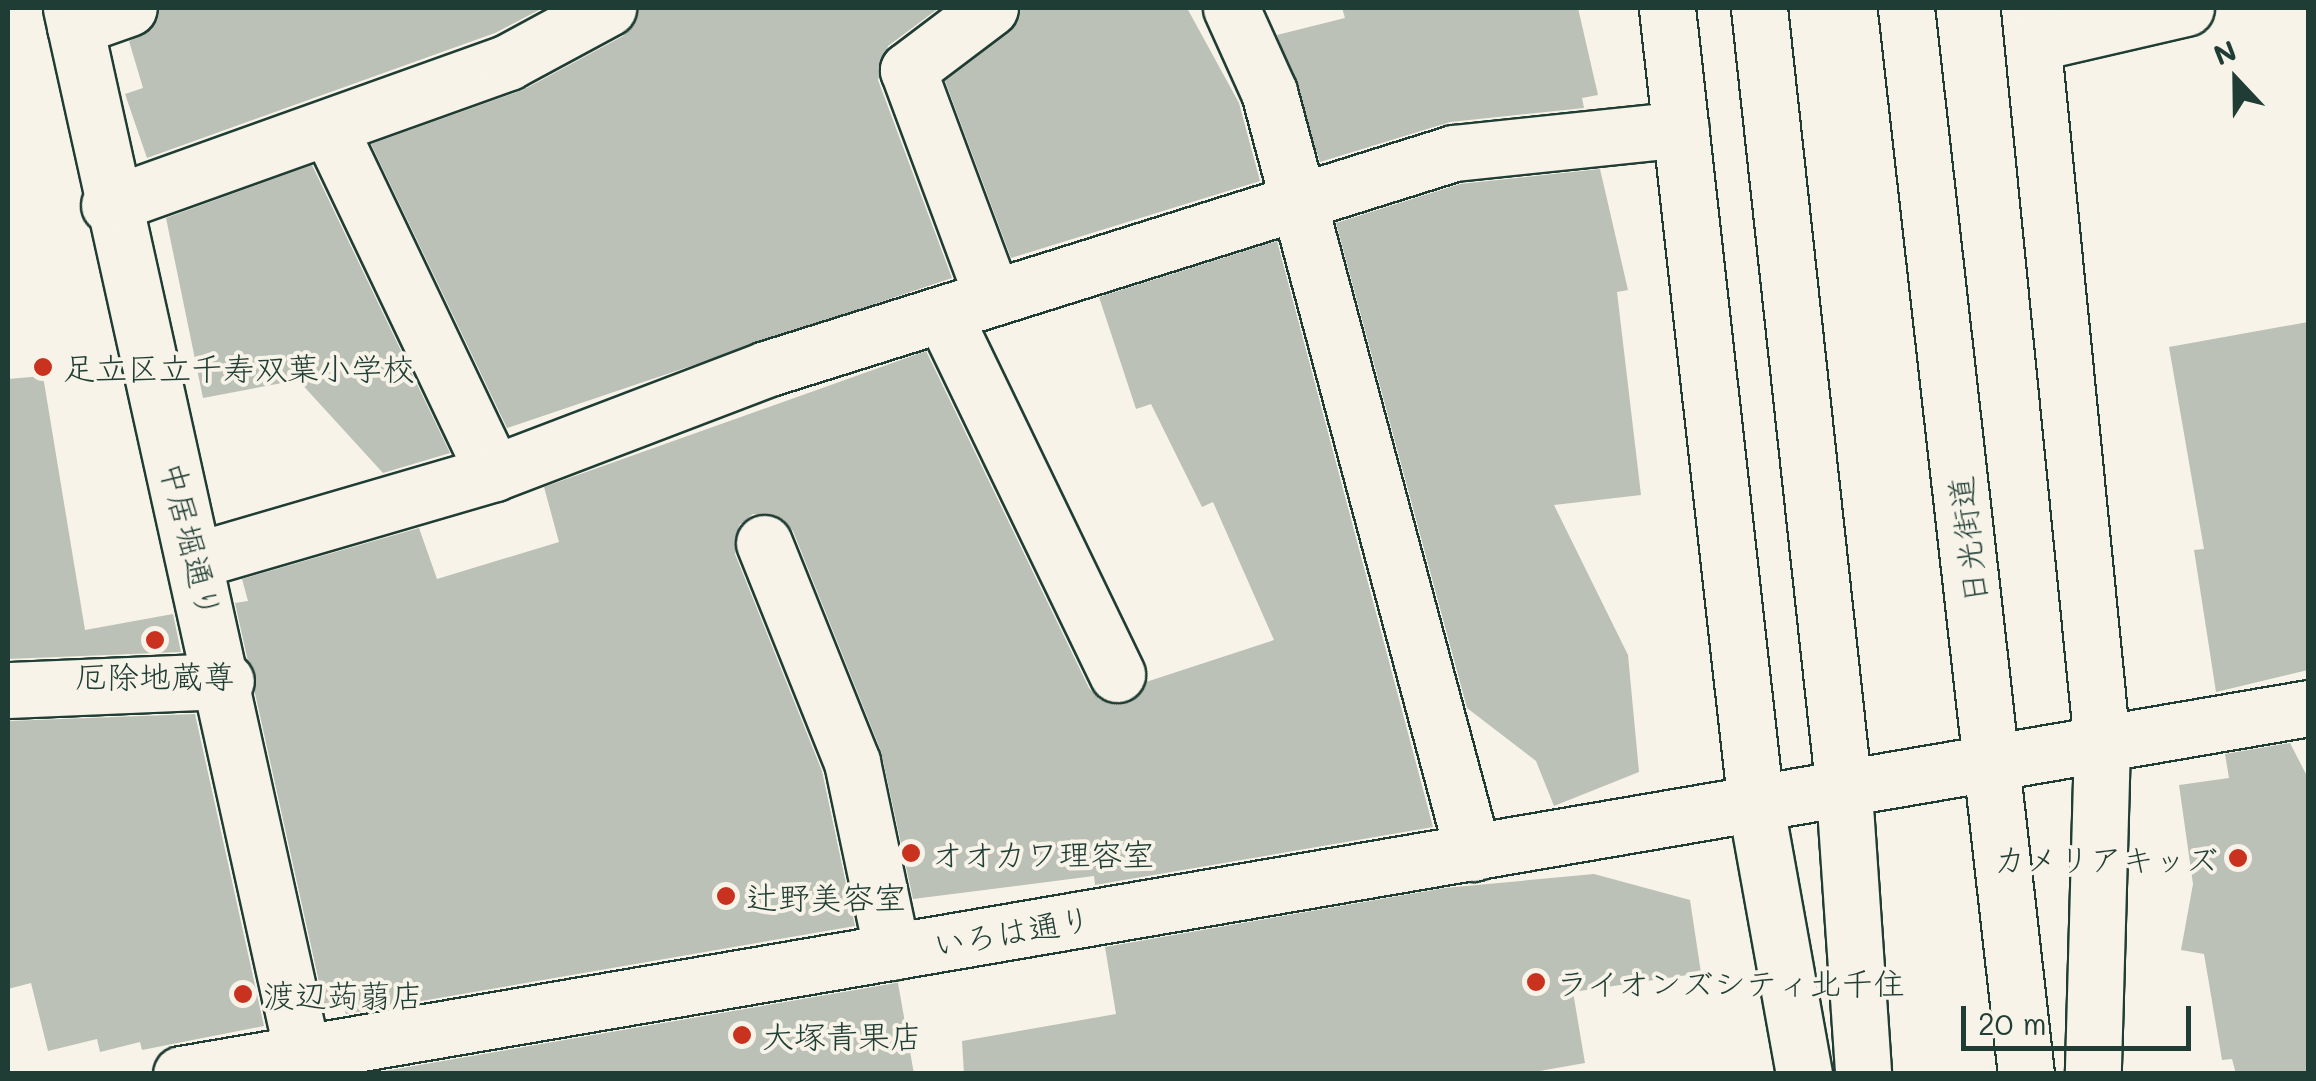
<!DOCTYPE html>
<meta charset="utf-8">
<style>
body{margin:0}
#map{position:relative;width:2316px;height:1081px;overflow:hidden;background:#f7f3e8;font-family:Mali,"Klee One",sans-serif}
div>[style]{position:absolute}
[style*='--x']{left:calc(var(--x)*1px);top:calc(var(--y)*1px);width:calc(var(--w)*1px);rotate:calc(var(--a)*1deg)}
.building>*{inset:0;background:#bbc1b6}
.roads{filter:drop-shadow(2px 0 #1f3d34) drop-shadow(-2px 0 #1f3d34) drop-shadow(0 2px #1f3d34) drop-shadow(0 -2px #1f3d34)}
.minor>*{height:55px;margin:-27.5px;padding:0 27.5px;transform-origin:27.5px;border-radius:27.5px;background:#f7f3e8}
.highway>*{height:55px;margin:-27.5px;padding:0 27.5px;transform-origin:27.5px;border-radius:27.5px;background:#f7f3e8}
.dots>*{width:28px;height:28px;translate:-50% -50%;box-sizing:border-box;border:5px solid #f7f3e8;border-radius:50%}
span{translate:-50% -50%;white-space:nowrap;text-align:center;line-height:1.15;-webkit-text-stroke:8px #f7f3e8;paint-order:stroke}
.poi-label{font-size:32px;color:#1f3d34}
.left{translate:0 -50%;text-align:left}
.right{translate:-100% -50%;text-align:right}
.street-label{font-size:32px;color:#1f3d34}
.frame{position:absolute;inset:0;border:10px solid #1f3d34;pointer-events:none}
.north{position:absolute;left:2186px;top:30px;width:100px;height:100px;-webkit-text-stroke:8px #f7f3e8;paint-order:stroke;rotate:338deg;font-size:28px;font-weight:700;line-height:40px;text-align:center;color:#1f3d34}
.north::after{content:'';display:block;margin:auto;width:35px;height:45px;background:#1f3d34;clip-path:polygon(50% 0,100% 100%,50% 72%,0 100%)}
.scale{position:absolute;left:1961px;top:1006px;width:230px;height:45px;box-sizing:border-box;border:5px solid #1f3d34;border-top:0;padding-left:12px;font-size:30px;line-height:35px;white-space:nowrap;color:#1f3d34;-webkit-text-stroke:8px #f7f3e8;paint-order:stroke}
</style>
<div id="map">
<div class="building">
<i style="clip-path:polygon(159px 8px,543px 8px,495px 33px,147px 158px,125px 94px,143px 88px,129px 41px,152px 29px)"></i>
<i style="clip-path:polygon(639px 8px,939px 8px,888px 46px,878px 80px,952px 278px,507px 428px,371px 144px,523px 90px,623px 36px)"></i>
<i style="clip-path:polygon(1021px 8px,1187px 8px,1239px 103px,1260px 181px,1011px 258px,945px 81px,1010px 32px)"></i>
<i style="clip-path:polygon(1342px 8px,1578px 8px,1598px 95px,1582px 98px,1584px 108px,1450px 122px,1320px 162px,1277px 35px,1345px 18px)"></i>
<i style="clip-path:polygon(312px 165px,450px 453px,383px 473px,298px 380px,203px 398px,166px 218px)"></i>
<i style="clip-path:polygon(1600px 169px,1628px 290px,1617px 292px,1641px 495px,1554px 505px,1628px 655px,1639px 772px,1554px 806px,1536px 761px,1467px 708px,1336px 223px,1460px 184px)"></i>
<i style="clip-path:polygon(1277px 241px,1433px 827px,1095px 885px,1094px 876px,913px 899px,881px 751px,793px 531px,782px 518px,753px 514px,739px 525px,735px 554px,822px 771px,855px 926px,346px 1014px,343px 1004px,325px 1009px,235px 603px,248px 601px,242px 579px,419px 528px,437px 579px,559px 542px,544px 487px,926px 351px,1089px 688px,1100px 700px,1130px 702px,1146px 682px,1274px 640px,1213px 502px,1202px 507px,1151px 404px,1136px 409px,1099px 297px)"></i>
<i style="clip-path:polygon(2308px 322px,2308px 670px,2216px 692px,2194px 550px,2204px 549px,2169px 347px)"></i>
<i style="clip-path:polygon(43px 376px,85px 630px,173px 614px,181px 652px,8px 659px,8px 379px)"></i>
<i style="clip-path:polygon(195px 714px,264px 1026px,142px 1050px,140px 1042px,100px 1052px,97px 1039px,48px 1051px,31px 983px,8px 989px,8px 721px)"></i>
<i style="clip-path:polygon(2290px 743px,2308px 778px,2308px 1074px,2236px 1074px,2232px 1059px,2222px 1060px,2204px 954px,2181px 950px,2193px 884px,2179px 785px,2229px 778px,2225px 754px)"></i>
<i style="clip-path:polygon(1594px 874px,1690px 900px,1701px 973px,1573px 992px,1585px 1063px,1523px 1074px,964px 1074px,962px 1041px,1116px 1014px,1105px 947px,1445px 888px)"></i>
<i style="clip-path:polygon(898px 983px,914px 1074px,373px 1073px,896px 983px)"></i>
</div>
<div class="roads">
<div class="minor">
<i style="--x:71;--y:8;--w:1092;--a:77.52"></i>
<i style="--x:990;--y:8;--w:103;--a:142.9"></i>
<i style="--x:908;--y:70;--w:243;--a:69.6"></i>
<i style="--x:1231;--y:8;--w:92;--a:65.7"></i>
<i style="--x:1269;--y:92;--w:788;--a:74.99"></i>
<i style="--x:1667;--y:8;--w:804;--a:83.64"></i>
<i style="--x:1756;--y:807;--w:271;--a:79.8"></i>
<i style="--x:2029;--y:8;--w:740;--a:84.34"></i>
<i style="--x:2102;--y:744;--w:330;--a:91.6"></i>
<i style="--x:75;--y:27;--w:57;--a:-19.4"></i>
<i style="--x:2034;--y:43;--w:156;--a:-13"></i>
<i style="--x:331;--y:132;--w:378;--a:64.5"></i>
<i style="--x:109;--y:205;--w:424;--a:-19.7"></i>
<i style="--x:508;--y:62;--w:114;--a:-28.4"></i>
<i style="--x:943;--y:314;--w:400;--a:64.2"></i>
<i style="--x:764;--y:543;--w:236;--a:68.1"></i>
<i style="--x:852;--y:762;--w:194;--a:78.1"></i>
<i style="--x:197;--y:560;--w:309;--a:-16.3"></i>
<i style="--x:494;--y:473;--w:291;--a:-20.9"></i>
<i style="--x:766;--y:369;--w:721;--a:-17.43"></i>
<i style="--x:1454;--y:153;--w:228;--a:-6"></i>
<i style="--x:8;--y:690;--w:218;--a:-2.4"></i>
<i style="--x:181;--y:1074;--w:2158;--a:-9.76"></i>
</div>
<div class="highway">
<i style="--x:1759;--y:8;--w:789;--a:83.81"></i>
<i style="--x:1844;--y:792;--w:283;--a:86.1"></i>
<i style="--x:1906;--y:8;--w:1073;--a:83.58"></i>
</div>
</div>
<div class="dots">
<i style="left:43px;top:367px;background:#c8321e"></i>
<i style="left:155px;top:640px;background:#c8321e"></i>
<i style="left:911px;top:853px;background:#c8321e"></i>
<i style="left:2238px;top:858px;background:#c8321e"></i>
<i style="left:726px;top:896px;background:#c8321e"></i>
<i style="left:1536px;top:982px;background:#c8321e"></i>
<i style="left:243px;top:994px;background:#c8321e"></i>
<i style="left:742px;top:1035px;background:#c8321e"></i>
</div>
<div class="poi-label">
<span class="left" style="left:63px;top:367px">足立区立千寿双葉小学校</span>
<span style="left:155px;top:675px">厄除地蔵尊</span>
<span class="left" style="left:931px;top:853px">オオカワ理容室</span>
<span class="right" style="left:2218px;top:858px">カメリアキッズ</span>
<span class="left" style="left:746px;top:896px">辻野美容室</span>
<span class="left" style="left:1556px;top:982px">ライオンズシティ北千住</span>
<span class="left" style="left:263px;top:994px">渡辺蒟蒻店</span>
<span class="left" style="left:762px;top:1035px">大塚青果店</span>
</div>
<div class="street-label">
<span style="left:192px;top:540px;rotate:76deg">中居堀通り</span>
<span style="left:1967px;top:540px;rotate:-97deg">日光街道</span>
<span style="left:1012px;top:931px;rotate:-10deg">いろは通り</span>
</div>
<div class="frame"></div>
<div class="north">N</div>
<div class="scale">20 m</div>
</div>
